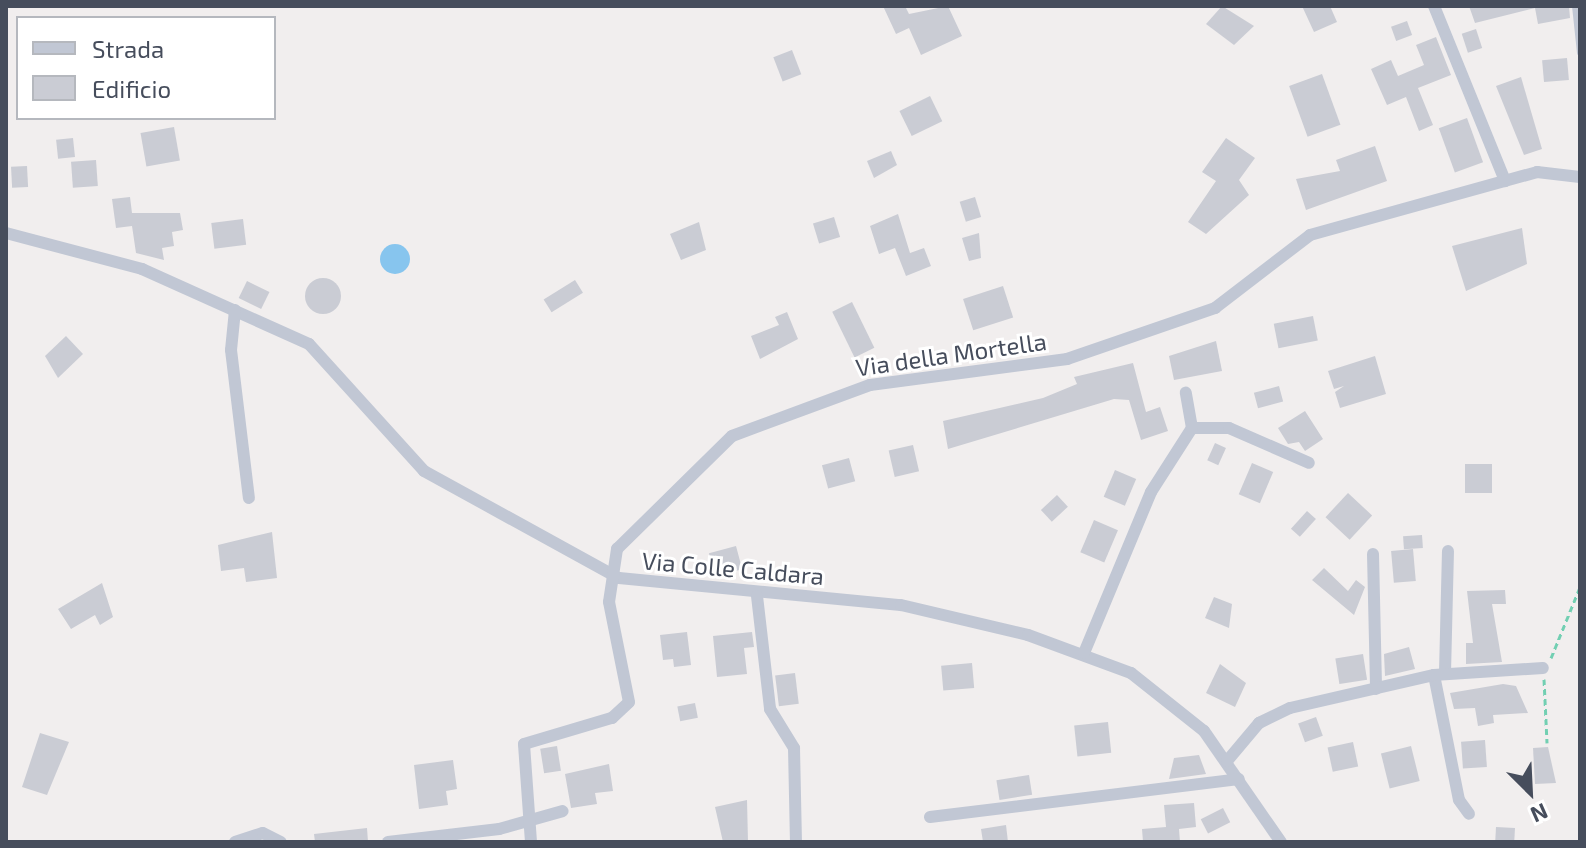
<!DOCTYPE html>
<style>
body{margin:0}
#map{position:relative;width:1586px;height:848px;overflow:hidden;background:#f1eeee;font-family:"Exo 2",sans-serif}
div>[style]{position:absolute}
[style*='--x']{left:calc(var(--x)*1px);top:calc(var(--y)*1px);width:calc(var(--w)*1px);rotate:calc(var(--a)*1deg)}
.water>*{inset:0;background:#87c5ee}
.round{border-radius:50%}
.building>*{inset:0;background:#caccd4;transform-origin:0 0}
.path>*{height:3px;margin-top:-1.5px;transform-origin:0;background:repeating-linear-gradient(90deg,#72cfb2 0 6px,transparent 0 10px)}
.service>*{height:6px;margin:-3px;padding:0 3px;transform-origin:3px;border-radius:3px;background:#c1c7d4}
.minor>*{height:12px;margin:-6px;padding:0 6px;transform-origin:6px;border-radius:6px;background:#c1c7d4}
span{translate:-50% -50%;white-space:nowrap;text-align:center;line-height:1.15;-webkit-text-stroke:6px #fff;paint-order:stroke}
.street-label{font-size:24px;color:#464d5c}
.frame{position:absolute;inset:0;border:8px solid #464d5c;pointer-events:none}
.legend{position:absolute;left:16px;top:16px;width:260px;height:104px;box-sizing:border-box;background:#fff;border:2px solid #b5b8be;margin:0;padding:10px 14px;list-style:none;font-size:24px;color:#464d5c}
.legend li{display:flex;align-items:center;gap:16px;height:40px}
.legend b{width:40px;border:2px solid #b5b8be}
.north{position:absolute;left:1490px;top:752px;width:80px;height:80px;-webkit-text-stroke:6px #fff;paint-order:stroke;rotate:156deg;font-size:22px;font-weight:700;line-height:32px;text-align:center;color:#464d5c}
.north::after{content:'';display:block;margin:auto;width:28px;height:36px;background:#464d5c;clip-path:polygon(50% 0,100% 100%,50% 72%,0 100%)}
</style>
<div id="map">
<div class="water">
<i class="round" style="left:380px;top:244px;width:30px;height:30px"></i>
</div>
<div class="building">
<i style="clip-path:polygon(883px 6px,905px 6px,909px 14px,948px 6px,962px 36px,921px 55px,909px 28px,896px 34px)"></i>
<i style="clip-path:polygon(1222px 6px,1254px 26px,1234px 45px,1206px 24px)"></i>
<i style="clip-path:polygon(1302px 6px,1330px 6px,1337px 22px,1314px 32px)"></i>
<i style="clip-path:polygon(1469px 6px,1569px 6px,1570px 18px,1538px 24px,1535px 8px,1475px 23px)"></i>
<i style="left:1407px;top:21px;width:15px;height:17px;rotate:70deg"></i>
<i style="left:1476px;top:29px;width:20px;height:15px;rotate:72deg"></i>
<i style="clip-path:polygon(1436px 37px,1451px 75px,1418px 88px,1433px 125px,1419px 131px,1406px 97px,1387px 105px,1371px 69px,1391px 60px,1398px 76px,1424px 65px,1416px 45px)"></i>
<i style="left:792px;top:50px;width:26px;height:20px;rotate:69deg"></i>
<i style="left:1567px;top:58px;width:22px;height:25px;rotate:85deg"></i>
<i style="left:1322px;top:74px;width:54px;height:35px;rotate:70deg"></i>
<i style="clip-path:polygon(1521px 77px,1542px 149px,1524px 155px,1496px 86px)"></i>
<i style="left:930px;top:96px;width:28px;height:34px;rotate:64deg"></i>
<i style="left:1467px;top:118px;width:47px;height:30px;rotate:70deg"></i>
<i style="left:174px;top:127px;width:34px;height:34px;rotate:80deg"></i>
<i style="left:73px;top:138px;width:19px;height:17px;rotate:84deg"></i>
<i style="clip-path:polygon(1226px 138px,1255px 158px,1239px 180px,1249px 195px,1206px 234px,1188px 222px,1216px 181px,1202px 172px)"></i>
<i style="clip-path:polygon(1375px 146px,1387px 181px,1306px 210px,1296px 179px,1340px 171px,1336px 160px)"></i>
<i style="clip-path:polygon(891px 151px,897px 165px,874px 178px,867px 161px)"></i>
<i style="left:96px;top:160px;width:26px;height:25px;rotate:86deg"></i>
<i style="left:27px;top:166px;width:21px;height:16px;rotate:87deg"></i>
<i style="clip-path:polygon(130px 197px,132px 213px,180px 213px,183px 230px,172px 232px,174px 246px,162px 248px,164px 260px,136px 253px,132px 226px,116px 228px,112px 199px)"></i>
<i style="left:975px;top:197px;width:21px;height:16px;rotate:73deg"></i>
<i style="clip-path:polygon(898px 214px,910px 253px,924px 248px,931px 266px,906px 276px,895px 248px,879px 254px,870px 226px)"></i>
<i style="left:834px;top:217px;width:21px;height:22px;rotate:73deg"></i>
<i style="left:243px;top:219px;width:26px;height:32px;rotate:83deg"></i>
<i style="clip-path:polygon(699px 222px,706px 250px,681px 260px,670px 234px)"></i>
<i style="clip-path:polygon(1522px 228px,1527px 264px,1466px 291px,1452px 246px)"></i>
<i style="clip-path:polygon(979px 233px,981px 258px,969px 261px,962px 238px)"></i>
<i class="round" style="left:305px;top:278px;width:36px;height:36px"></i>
<i style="left:575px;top:280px;width:15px;height:37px;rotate:58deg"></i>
<i style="left:247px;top:281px;width:25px;height:19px;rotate:26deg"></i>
<i style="left:1003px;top:286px;width:33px;height:42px;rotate:72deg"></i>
<i style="left:852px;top:302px;width:51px;height:22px;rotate:64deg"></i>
<i style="clip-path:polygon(787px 312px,798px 339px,760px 359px,751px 336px,779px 325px,775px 317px)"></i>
<i style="left:1313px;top:316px;width:25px;height:40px;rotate:79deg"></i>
<i style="clip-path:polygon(66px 336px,83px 354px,58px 378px,45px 356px)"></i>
<i style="clip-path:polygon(1216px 341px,1222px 371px,1174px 380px,1169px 356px)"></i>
<i style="clip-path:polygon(1375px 356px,1386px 394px,1340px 408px,1335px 392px,1344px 386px,1334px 389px,1328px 371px)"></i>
<i style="clip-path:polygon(1133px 363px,1146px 412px,1160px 407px,1168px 431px,1141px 440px,1129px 400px,1114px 399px,948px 449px,943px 421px,1043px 398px,1077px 384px,1074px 377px)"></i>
<i style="left:1279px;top:386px;width:16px;height:26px;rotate:75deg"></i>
<i style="clip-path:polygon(1305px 411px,1323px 439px,1305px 451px,1299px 442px,1288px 444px,1278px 428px)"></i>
<i style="left:1215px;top:443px;width:12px;height:19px;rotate:24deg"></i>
<i style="left:913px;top:445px;width:27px;height:25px;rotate:77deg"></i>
<i style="left:849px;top:458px;width:24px;height:28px;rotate:75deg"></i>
<i style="left:1252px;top:463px;width:23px;height:34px;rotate:23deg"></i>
<i style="left:1492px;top:464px;width:29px;height:27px;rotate:90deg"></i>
<i style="left:1115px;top:470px;width:23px;height:29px;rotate:23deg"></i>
<i style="left:1348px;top:493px;width:33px;height:33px;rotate:43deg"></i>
<i style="left:1057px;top:495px;width:16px;height:22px;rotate:47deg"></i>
<i style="left:1307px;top:511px;width:12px;height:24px;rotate:42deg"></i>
<i style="left:1094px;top:520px;width:26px;height:35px;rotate:23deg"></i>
<i style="clip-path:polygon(272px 532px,277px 578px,246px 582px,244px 568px,221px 571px,218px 545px)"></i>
<i style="left:1422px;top:535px;width:13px;height:19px;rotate:86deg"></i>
<i style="left:736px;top:546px;width:24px;height:28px;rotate:75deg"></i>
<i style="left:1413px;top:549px;width:32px;height:22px;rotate:85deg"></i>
<i style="clip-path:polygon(1324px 568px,1348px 591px,1356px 580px,1365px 587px,1354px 615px,1312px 580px)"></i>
<i style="clip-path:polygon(102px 583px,113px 617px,100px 625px,95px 615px,71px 629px,58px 609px)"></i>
<i style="clip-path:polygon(1505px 590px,1506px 604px,1492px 604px,1502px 662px,1466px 664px,1466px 643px,1473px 643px,1467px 591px)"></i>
<i style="clip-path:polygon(1214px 597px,1232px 604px,1229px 628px,1205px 618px)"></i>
<i style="clip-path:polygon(687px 632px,691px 665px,674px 667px,673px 659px,663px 660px,660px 635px)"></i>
<i style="clip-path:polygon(752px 632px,754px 647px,744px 648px,747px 674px,717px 677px,713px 636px)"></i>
<i style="clip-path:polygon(1409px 647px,1415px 669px,1385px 676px,1384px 654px)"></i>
<i style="left:1363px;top:654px;width:26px;height:28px;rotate:81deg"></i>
<i style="left:972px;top:663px;width:25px;height:31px;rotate:85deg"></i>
<i style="clip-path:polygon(1220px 664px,1246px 683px,1235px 707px,1206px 693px)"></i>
<i style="left:795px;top:673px;width:31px;height:20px;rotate:83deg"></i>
<i style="clip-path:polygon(1503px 684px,1516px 686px,1528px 713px,1493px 715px,1494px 723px,1478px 726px,1475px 708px,1454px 709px,1450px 693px)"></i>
<i style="left:695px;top:703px;width:15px;height:18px;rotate:79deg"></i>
<i style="left:1316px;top:717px;width:20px;height:19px;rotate:70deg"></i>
<i style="left:1108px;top:722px;width:31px;height:34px;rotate:84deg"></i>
<i style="clip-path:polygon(40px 733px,69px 742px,47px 795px,22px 787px)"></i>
<i style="left:1485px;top:740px;width:27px;height:24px;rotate:86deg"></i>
<i style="left:1353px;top:742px;width:25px;height:26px;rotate:78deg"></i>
<i style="left:557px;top:746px;width:25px;height:17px;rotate:81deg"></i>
<i style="left:1411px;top:746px;width:36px;height:31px;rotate:76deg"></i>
<i style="clip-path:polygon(1548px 747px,1556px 783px,1535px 784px,1533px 748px)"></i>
<i style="clip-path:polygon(1199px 755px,1206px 774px,1169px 779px,1174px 758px)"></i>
<i style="clip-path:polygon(453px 760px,457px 789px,446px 791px,448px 805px,419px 809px,414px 765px)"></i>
<i style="clip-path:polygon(609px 764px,613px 791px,595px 793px,597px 804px,571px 808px,565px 774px)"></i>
<i style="left:1029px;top:775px;width:20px;height:33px;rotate:81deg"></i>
<i style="clip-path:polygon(747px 800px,748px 842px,723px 842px,715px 807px)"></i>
<i style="clip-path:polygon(1194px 803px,1196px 827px,1179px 829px,1180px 842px,1143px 842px,1142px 829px,1166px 827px,1164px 805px)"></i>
<i style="left:1223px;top:808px;width:16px;height:25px;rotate:63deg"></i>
<i style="clip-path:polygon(1006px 825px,1008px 842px,983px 842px,981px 829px)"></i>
<i style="left:1496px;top:827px;width:19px;height:15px;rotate:3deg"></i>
<i style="clip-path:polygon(367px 828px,368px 842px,315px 842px,314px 834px)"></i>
</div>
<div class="path">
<i style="--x:1579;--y:528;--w:1;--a:0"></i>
<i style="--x:1551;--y:658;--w:77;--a:-67.8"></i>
<i style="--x:1544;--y:679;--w:64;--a:87.3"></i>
</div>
<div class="service">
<i style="--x:1575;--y:6;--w:47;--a:83.9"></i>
</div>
<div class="minor">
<i style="--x:1434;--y:6;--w:189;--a:67.9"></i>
<i style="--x:6;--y:233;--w:141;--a:14.8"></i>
<i style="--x:142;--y:269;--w:183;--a:24.2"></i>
<i style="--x:309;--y:344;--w:171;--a:47.8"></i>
<i style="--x:424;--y:471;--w:222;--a:28.8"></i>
<i style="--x:619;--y:578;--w:283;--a:5.5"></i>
<i style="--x:901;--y:605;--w:130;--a:13.3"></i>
<i style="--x:1028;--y:635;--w:110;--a:20.3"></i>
<i style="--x:1131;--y:673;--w:93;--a:38.5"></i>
<i style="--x:1204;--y:731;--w:135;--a:55.3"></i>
<i style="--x:235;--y:310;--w:40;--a:95.7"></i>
<i style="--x:231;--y:350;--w:149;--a:83.1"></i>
<i style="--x:1192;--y:428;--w:37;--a:0"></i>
<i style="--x:1229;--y:428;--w:87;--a:23.6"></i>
<i style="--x:1373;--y:554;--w:135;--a:88.7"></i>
<i style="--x:757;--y:596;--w:114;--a:83.4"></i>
<i style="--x:770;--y:709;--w:46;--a:58.4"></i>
<i style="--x:794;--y:748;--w:94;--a:88.8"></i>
<i style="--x:1084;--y:653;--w:174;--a:-67.4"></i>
<i style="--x:1151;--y:492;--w:76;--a:-57.4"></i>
<i style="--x:1192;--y:428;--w:36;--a:-100"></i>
<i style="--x:1445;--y:673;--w:122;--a:-88.6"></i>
<i style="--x:1434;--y:675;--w:127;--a:78.7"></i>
<i style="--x:1459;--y:800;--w:17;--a:54"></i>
<i style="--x:1227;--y:761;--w:50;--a:-49.9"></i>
<i style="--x:1259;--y:723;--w:34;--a:-26"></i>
<i style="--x:1290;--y:708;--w:148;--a:-12.9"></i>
<i style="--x:1434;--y:675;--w:109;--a:-3.7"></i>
<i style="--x:930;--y:817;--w:311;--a:-7"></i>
<i style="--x:235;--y:842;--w:29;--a:-18"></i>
<i style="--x:263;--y:833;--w:20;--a:27"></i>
<i style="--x:388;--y:842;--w:112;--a:-6.7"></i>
<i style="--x:499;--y:829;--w:66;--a:-15.7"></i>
<i style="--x:531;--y:842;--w:98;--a:-94.1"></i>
<i style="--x:524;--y:744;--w:92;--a:-16.5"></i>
<i style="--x:612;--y:718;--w:23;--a:-43"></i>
<i style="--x:629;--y:702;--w:102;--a:-101.3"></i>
<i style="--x:609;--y:602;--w:54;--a:-81.4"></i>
<i style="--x:617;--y:549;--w:161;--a:-44.5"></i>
<i style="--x:732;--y:436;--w:147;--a:-20.3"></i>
<i style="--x:870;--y:385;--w:199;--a:-7.5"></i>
<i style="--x:1067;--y:359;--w:157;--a:-19"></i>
<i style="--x:1215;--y:308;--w:120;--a:-37.5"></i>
<i style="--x:1310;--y:235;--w:236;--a:-15.5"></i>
<i style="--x:1537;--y:172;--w:43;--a:6.6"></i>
</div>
<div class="street-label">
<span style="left:951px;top:354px;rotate:-8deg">Via della Mortella</span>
<span style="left:733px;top:568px;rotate:5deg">Via Colle Caldara</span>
</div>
<div class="frame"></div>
<ul class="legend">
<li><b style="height:10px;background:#c1c7d4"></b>Strada</li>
<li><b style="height:22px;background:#caccd4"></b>Edificio</li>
</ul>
<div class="north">N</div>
</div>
